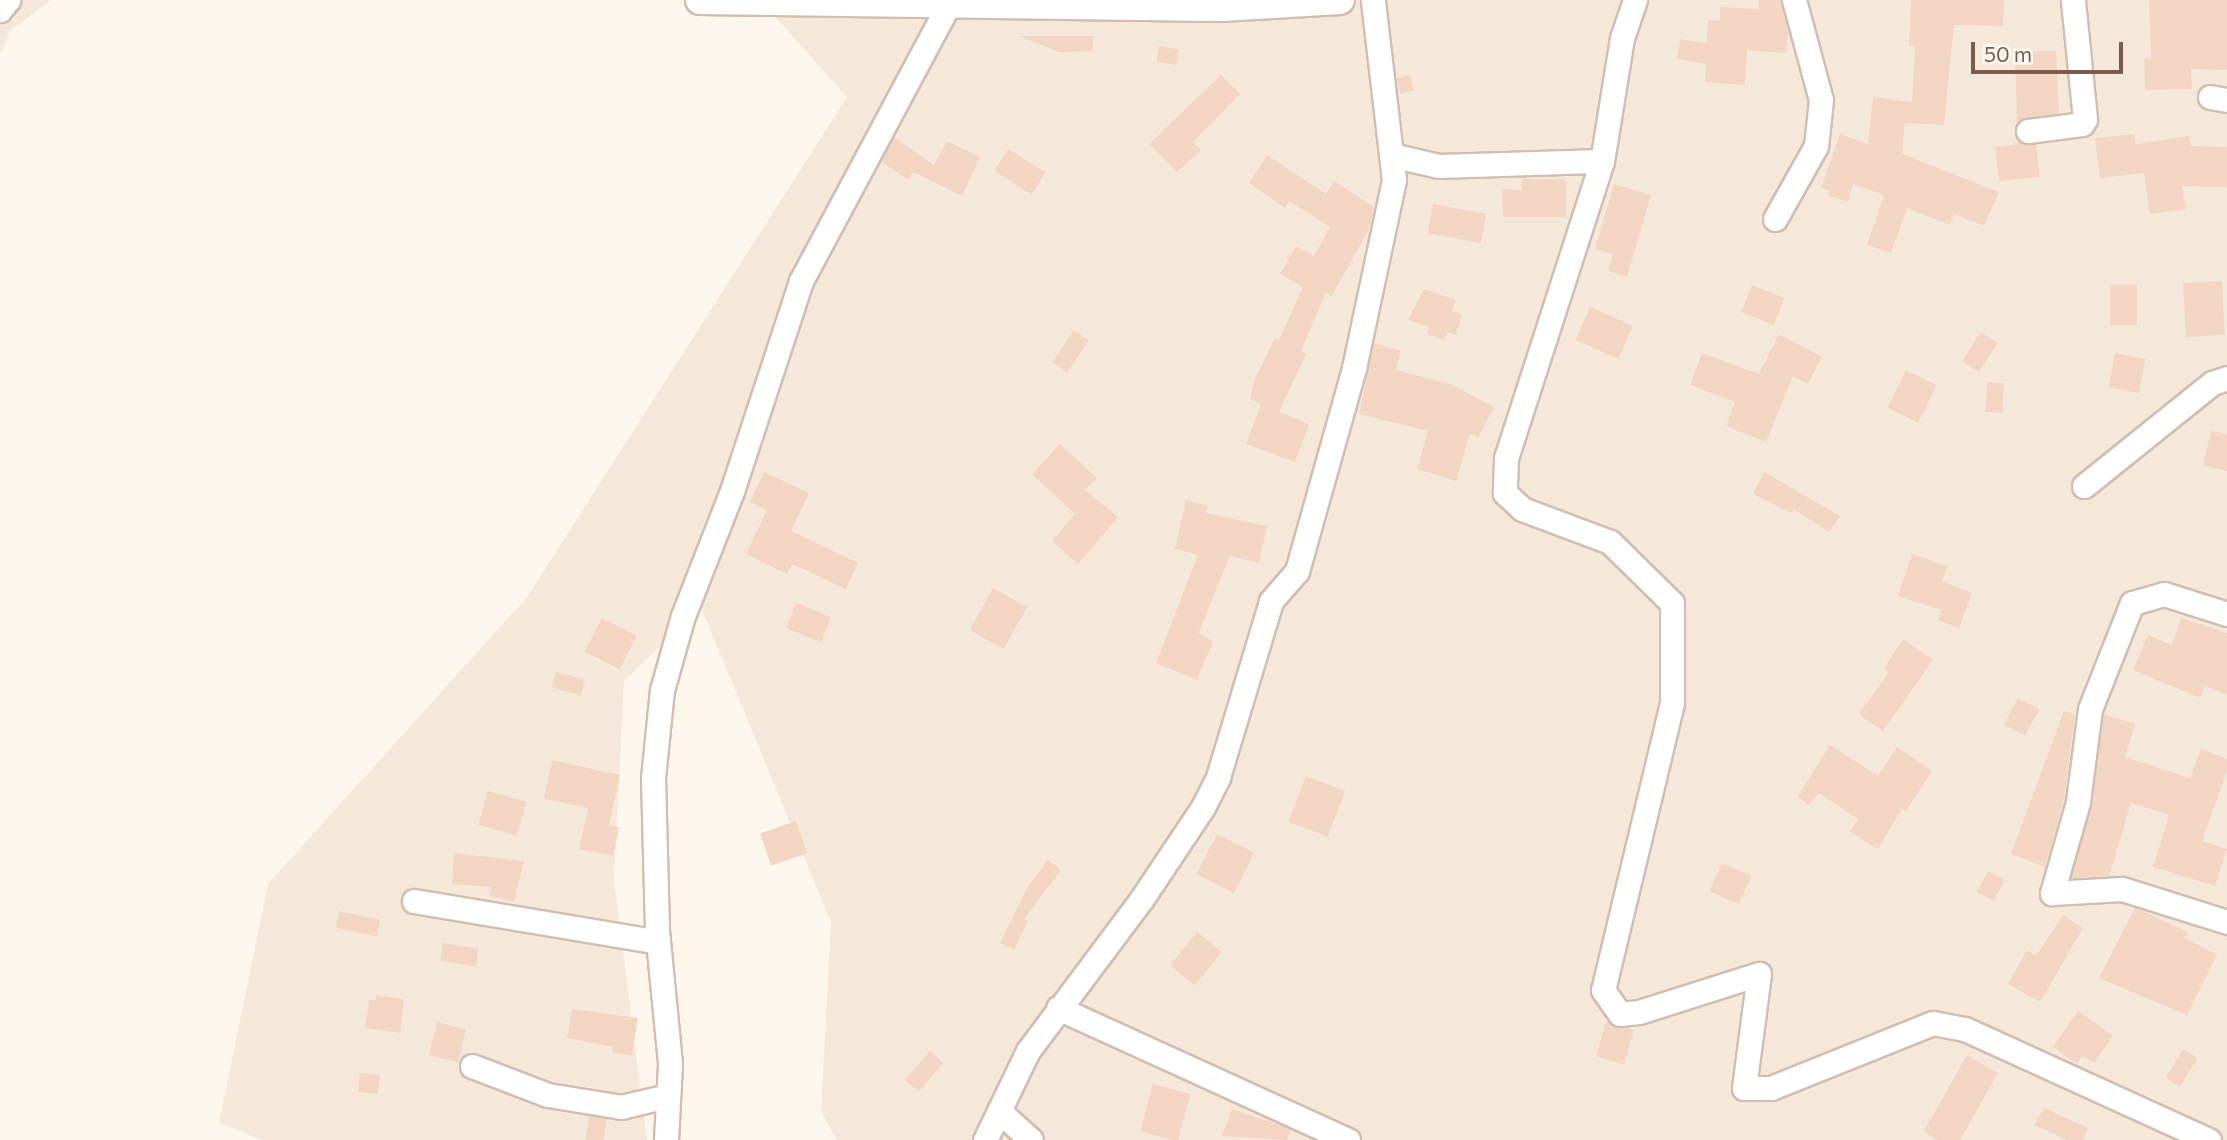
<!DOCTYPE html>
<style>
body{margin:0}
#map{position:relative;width:2227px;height:1140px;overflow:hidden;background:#fdf6ec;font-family:Commissioner,sans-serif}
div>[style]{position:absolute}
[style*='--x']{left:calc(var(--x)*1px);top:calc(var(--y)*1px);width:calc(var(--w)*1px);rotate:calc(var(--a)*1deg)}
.residential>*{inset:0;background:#f5e8da}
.building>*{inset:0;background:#f3d5c3;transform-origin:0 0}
.roads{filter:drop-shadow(2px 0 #d1beb0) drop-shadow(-2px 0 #d1beb0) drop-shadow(0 2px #d1beb0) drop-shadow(0 -2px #d1beb0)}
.minor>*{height:23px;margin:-11.5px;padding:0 11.5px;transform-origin:11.5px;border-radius:11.5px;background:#fff}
.tertiary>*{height:28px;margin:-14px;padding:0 14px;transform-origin:14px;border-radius:14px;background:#fff}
span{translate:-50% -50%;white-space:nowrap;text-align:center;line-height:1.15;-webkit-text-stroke:5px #fffaf3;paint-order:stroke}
.scale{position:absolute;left:1971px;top:42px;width:152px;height:32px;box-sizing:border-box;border:4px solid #7a5c4d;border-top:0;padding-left:9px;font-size:21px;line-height:24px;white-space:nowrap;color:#7a5c4d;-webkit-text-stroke:5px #fffaf3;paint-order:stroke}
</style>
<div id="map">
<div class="residential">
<i style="clip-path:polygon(0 0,51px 0,11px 30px,0 55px)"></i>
<i style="clip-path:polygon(760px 0,2227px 0,2227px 1140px,837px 1140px,821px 1112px,831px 922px,701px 607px,624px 681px,614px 880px,647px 1140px,262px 1140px,219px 1123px,268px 884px,527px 597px,847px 97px)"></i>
</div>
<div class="building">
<i style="clip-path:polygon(1759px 0,1780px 0,1788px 32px,1786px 53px,1747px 50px,1745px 85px,1705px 82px,1706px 64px,1677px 59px,1680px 39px,1707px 43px,1708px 20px,1720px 21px,1720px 7px,1758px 9px)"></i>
<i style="clip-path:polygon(1911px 0,2004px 0,2003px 26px,1954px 25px,1944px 125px,1905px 123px,1902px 154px,1999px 192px,1984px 226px,1954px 214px,1950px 225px,1907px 208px,1891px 253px,1867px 245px,1884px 195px,1853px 184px,1848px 202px,1829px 196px,1830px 191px,1821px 188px,1840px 134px,1868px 144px,1873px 97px,1912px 102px,1915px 46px,1909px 46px)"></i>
<i style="clip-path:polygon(2149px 0,2227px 0,2227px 70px,2191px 69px,2192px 89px,2145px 90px,2144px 58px,2151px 58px)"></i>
<i style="clip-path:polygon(1019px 36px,1093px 36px,1093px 51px,1059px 52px)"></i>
<i style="left:1159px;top:46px;width:20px;height:16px;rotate:9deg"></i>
<i style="clip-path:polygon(2056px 51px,2059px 113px,2017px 123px,2015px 52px)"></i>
<i style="clip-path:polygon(1221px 75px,1240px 94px,1193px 142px,1201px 150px,1177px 172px,1149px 144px)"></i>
<i style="left:1410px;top:75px;width:16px;height:14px;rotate:75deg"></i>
<i style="clip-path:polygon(2134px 134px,2136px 144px,2189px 136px,2191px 146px,2227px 147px,2227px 187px,2182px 186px,2186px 209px,2150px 214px,2144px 173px,2100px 178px,2095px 138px)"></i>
<i style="clip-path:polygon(894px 137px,934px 165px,947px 141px,980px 157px,962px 196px,913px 172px,908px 180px,881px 161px)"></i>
<i style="clip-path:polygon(2018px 140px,2036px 144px,2040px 177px,1999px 181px,1995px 147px,2018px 144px)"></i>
<i style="left:1008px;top:149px;width:44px;height:26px;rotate:32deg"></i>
<i style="clip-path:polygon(1267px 155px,1326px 194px,1334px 181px,1374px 207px,1369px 229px,1332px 296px,1326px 293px,1301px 351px,1306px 354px,1279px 412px,1309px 424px,1295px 462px,1246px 444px,1261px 404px,1250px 399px,1255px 379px,1275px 338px,1279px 340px,1303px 287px,1280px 274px,1296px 246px,1314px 256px,1330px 227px,1289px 201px,1285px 208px,1249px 183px)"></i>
<i style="clip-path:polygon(1522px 179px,1566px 179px,1566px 217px,1503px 217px,1502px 189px,1522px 190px)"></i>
<i style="clip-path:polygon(1614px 184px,1651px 195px,1627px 277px,1608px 271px,1613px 254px,1595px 249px)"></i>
<i style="left:1433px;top:204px;width:54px;height:30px;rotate:10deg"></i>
<i style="left:2222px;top:281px;width:54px;height:39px;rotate:87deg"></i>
<i style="left:1752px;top:285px;width:35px;height:29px;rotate:22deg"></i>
<i style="left:2110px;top:285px;width:27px;height:40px"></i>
<i style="clip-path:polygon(1424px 289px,1456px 300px,1452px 311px,1462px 315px,1456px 335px,1447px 332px,1445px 340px,1427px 334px,1429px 327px,1408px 320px)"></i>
<i style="left:1590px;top:307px;width:47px;height:36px;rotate:24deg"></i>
<i style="left:1074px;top:330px;width:18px;height:39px;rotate:34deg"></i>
<i style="left:1981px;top:332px;width:20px;height:35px;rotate:33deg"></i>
<i style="clip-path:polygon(1779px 334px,1822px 357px,1808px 384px,1793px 376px,1766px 442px,1726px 426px,1735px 402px,1690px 385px,1702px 353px,1759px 374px)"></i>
<i style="clip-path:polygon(1374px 343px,1401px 351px,1396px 370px,1450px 384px,1494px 407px,1478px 438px,1470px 434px,1456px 481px,1417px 469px,1428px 431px,1359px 414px)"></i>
<i style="left:2115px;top:353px;width:31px;height:35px;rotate:11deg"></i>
<i style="left:1906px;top:370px;width:34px;height:42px;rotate:26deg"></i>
<i style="left:1987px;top:382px;width:17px;height:30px;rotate:3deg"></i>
<i style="clip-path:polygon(2211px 431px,2227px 434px,2227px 471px,2203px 465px)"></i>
<i style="clip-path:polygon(1060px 444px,1097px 478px,1085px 490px,1118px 517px,1078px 564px,1052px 541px,1075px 514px,1032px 474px)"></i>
<i style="clip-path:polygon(764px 472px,809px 493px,791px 531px,858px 563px,846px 589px,792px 564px,787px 574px,746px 554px,767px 510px,750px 502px)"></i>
<i style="clip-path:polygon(1764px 472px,1840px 516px,1829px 532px,1794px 509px,1792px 513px,1753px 494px)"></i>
<i style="clip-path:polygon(1186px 500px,1208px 506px,1206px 513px,1267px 526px,1259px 563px,1230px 556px,1198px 634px,1213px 641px,1197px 680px,1156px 663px,1198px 555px,1175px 549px)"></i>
<i style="clip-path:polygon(1912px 554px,1947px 566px,1942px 581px,1972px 593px,1959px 628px,1938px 620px,1941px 610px,1898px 596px)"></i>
<i style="left:993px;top:588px;width:39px;height:48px;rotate:29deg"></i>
<i style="left:796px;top:603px;width:38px;height:27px;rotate:22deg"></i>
<i style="left:602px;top:618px;width:39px;height:38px;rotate:27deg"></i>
<i style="clip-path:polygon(2181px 618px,2227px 633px,2227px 694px,2205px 686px,2200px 698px,2133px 670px,2148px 635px,2172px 645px)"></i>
<i style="clip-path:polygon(1903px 639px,1933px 660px,1883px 731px,1859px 714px,1889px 672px,1884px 668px)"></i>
<i style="left:556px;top:672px;width:30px;height:16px;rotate:15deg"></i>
<i style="left:2018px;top:698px;width:24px;height:30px;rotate:28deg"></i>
<i style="clip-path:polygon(2064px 711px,2075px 715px,2064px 799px,2045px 867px,2011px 854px)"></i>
<i style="clip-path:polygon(2103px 714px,2135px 724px,2125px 757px,2190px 778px,2201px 749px,2227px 759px,2227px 771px,2202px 841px,2227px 849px,2215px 886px,2153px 867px,2169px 815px,2131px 803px,2109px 876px,2071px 878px,2092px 804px)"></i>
<i style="clip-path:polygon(1830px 745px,1878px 776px,1897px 747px,1932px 771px,1906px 811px,1902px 809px,1878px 849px,1850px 832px,1858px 819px,1819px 793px,1808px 805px,1798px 796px)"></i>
<i style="clip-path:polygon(552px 760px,620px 775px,609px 825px,619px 827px,613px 856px,579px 849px,588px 808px,544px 799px)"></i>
<i style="left:1306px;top:776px;width:42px;height:49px;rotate:21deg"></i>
<i style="left:488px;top:791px;width:40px;height:35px;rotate:16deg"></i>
<i style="left:796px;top:821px;width:34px;height:38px;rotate:71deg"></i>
<i style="left:1217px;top:834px;width:42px;height:45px;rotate:27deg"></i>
<i style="clip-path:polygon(454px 853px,524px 861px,514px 902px,489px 896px,492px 887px,452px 884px)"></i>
<i style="clip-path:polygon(1048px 860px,1061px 870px,1024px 919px,1028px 921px,1014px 950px,1000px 943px,1027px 888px)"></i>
<i style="left:1722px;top:863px;width:32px;height:31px;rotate:24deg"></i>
<i style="left:1988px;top:871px;width:19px;height:24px;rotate:28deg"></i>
<i style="clip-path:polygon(2135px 908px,2188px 932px,2185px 938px,2217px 955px,2187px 1015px,2099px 978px)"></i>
<i style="left:339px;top:911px;width:42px;height:17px;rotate:12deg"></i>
<i style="clip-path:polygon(2063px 915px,2083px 928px,2040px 1002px,2008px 984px,2027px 950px,2036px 956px)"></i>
<i style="left:1197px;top:932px;width:32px;height:43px;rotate:39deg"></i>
<i style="left:443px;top:943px;width:36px;height:18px;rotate:9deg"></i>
<i style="clip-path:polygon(376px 995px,404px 999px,400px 1033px,365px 1028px,369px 1000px,376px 1000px)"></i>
<i style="clip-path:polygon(572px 1009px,638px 1018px,632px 1056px,612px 1052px,613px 1047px,567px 1038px)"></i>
<i style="clip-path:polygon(2078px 1011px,2113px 1036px,2094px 1063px,2082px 1056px,2077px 1064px,2053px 1047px)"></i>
<i style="left:437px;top:1022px;width:30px;height:34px;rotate:14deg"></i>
<i style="left:1606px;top:1022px;width:29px;height:36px;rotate:16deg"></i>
<i style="left:2183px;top:1049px;width:17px;height:34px;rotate:31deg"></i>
<i style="left:930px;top:1051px;width:18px;height:38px;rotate:41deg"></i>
<i style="clip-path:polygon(1967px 1055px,1998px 1073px,1960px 1140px,1937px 1140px,1924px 1131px)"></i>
<i style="left:360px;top:1073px;width:20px;height:19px;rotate:6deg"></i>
<i style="left:1153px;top:1084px;width:39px;height:49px;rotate:15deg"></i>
<i style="clip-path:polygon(2044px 1108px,2088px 1128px,2083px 1140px,2067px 1140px,2034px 1125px)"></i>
<i style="clip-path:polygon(1232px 1109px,1291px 1129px,1287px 1140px,1222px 1136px)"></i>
<i style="left:589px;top:1116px;width:18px;height:24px;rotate:9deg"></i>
</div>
<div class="roads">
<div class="minor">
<i style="--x:1635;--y:0;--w:40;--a:108.9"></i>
<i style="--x:1622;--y:38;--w:125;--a:99.2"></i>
<i style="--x:1602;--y:161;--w:312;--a:107.9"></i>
<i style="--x:1506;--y:458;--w:35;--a:92"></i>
<i style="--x:1505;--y:493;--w:23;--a:43"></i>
<i style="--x:1522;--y:509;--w:94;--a:20.6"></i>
<i style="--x:1610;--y:542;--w:87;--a:44.5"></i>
<i style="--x:1672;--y:603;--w:100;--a:90"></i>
<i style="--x:1672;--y:703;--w:295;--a:103.5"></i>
<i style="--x:1603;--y:990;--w:29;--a:55"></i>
<i style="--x:1620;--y:1014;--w:19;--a:-6"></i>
<i style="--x:1639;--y:1012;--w:126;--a:-17.6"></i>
<i style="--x:1759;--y:974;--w:115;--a:97.5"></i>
<i style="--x:1744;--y:1088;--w:27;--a:0"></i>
<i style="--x:1771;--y:1088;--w:175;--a:-21.9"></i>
<i style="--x:1933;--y:1023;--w:33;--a:11"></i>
<i style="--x:1965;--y:1029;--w:268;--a:24.5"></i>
<i style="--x:0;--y:10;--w:13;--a:-51"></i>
<i style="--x:2210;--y:97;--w:17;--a:10"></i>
<i style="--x:2028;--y:131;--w:54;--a:-7.4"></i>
<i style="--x:2082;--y:124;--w:6;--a:-59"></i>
<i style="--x:2085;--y:119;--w:120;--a:-95.8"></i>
<i style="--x:1391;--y:155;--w:49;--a:12.9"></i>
<i style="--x:1439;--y:166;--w:163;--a:-1.8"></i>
<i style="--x:1775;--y:219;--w:84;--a:-60.7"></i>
<i style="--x:1816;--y:146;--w:46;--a:-83.8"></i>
<i style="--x:1821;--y:100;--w:104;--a:-105.1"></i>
<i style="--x:2084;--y:486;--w:164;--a:-38.8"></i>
<i style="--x:2212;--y:383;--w:16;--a:-18"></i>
<i style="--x:2227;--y:614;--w:66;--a:-162.4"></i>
<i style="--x:2164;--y:594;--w:33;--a:164"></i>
<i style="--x:2132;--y:603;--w:114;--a:111.6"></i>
<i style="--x:2090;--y:709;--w:94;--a:97.4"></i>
<i style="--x:2078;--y:802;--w:95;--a:105.9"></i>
<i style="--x:2052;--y:893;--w:70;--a:-3.3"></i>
<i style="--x:2122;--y:889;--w:110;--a:17.4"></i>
<i style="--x:414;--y:901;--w:247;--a:9.5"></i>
<i style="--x:1058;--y:1008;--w:319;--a:24.5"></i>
<i style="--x:472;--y:1066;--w:81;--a:20.9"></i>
<i style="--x:548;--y:1095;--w:74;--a:9.3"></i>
<i style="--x:621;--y:1107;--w:47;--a:-13.4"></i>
<i style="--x:999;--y:1111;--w:43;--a:42.2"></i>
<i style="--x:666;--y:1140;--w:77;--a:-87"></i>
<i style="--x:670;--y:1063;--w:134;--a:-95.6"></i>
<i style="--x:657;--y:930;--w:152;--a:-91.5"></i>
<i style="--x:653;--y:778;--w:88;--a:-84.2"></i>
<i style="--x:662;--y:690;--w:77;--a:-74.2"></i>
<i style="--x:683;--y:616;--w:134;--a:-68.6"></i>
<i style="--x:732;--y:491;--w:221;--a:-71.8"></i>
<i style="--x:801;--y:281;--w:314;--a:-61.9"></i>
<i style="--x:985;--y:1140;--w:99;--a:-64.2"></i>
<i style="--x:1028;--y:1051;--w:189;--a:-53.2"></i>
<i style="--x:1141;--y:900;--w:112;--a:-56.3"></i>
<i style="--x:1203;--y:807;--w:34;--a:-63"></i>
<i style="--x:1218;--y:777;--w:184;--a:-73.2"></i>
<i style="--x:1271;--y:601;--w:40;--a:-49"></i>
<i style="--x:1297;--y:571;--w:211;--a:-74.3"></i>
<i style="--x:1354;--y:368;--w:192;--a:-78"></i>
<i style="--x:1394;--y:180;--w:181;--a:-96.7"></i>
</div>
<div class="tertiary">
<i style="--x:700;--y:0;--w:522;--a:0.77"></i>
<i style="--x:1222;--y:7;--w:118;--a:-3.4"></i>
</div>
</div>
<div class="scale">50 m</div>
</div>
